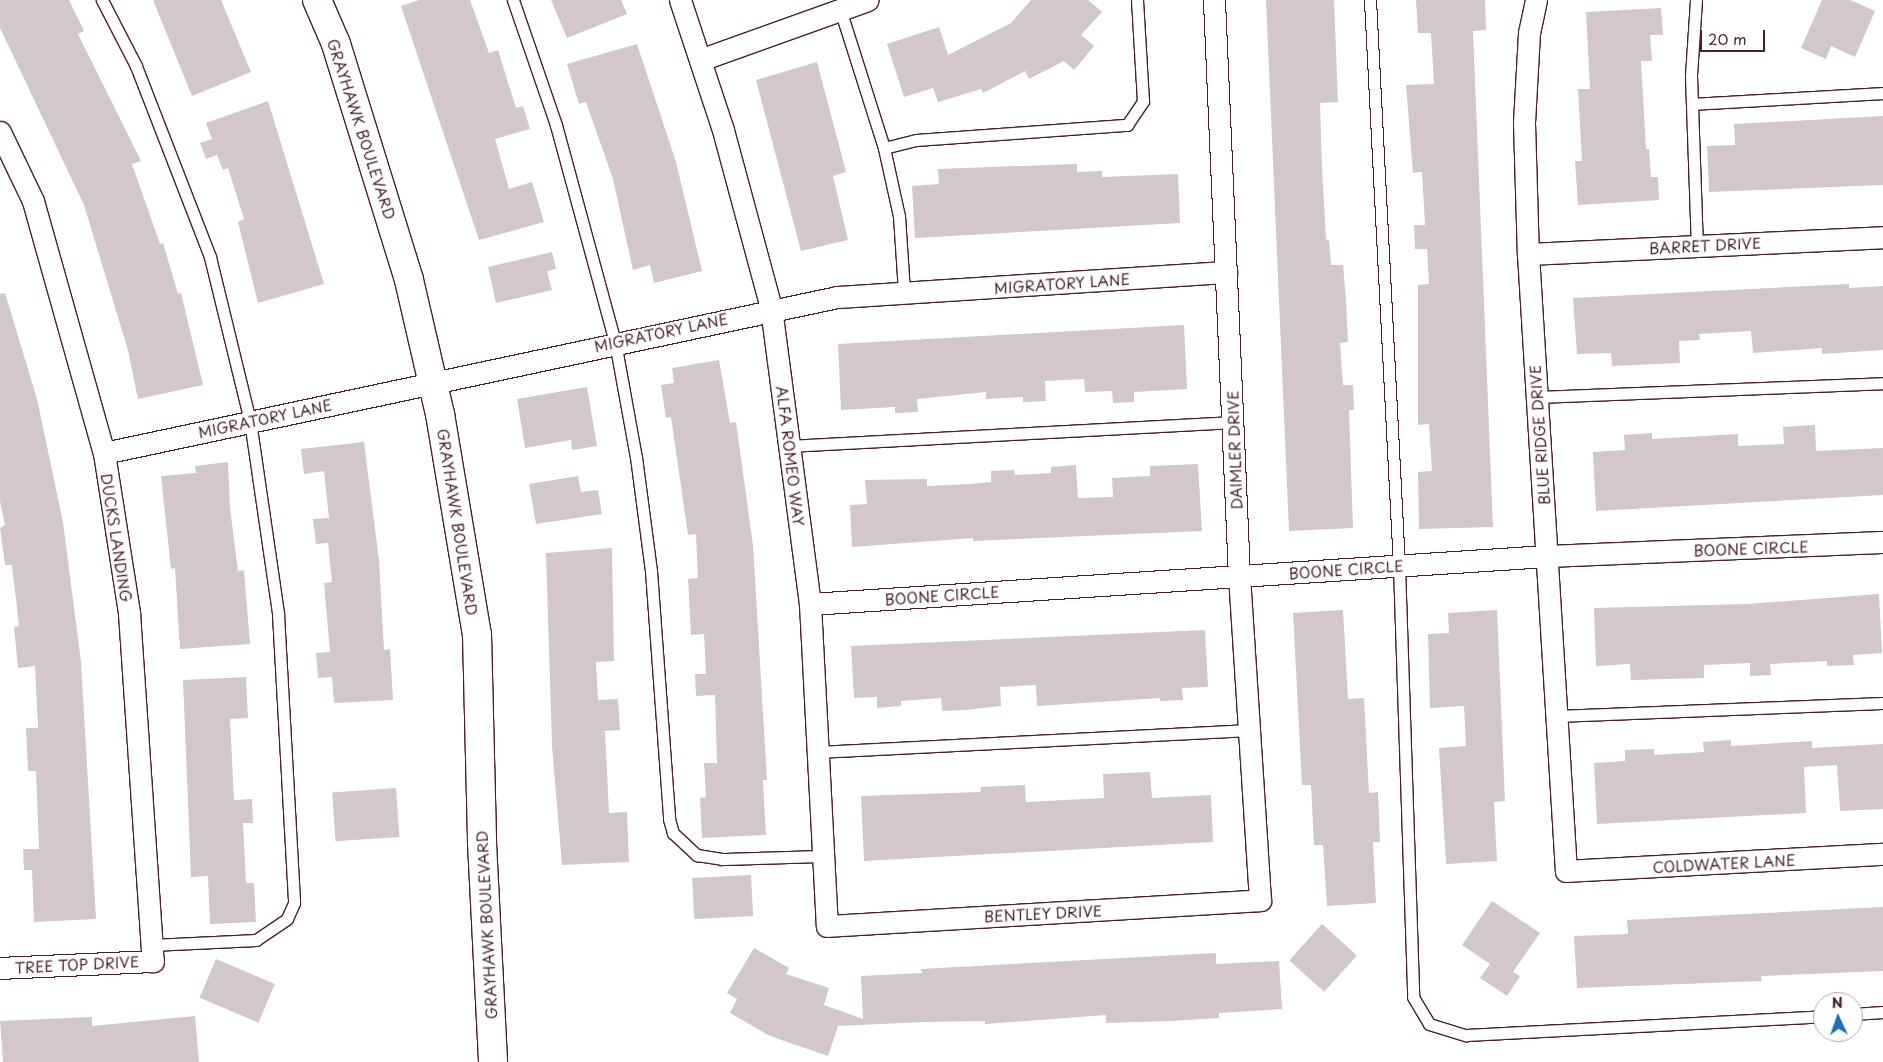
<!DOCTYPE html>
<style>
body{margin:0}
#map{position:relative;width:1883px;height:1062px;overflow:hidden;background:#fff;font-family:"Playpen Sans",sans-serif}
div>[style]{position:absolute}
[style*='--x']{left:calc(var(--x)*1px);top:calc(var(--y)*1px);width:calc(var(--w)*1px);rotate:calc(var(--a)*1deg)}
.building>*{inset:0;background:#d2c7cb;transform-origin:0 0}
.roads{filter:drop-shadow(1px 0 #4a1f2b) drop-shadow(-1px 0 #4a1f2b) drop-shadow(0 1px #4a1f2b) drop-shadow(0 -1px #4a1f2b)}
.lane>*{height:11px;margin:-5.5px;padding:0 5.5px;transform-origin:5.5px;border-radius:5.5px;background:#fff}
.street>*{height:21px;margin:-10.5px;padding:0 10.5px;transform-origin:10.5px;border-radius:10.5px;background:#fff}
.secondary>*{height:28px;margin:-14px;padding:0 14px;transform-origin:14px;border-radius:14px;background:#fff}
span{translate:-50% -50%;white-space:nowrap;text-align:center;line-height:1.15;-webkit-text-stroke:4px #fff;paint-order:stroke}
.street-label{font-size:15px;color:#4a1f2b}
.north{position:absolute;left:1813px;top:992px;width:50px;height:50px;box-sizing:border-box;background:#fff;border:1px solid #b7a5aa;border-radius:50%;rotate:357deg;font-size:14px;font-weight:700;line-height:20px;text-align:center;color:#4a1f2b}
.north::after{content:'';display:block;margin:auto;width:18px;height:22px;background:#1f6fb2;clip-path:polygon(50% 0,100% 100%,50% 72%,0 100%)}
.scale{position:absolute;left:1700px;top:30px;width:65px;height:22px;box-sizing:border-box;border:2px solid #4a1f2b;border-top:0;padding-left:6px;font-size:15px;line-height:18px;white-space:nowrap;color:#4a1f2b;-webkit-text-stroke:4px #fff;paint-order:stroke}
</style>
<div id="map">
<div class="building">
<i style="clip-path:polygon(0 0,69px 0,84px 31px,78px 34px,141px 161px,132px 164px,160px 244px,163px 243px,178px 294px,181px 293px,203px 385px,138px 399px,128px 350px,84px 205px,0 28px)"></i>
<i style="clip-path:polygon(153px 0,221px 0,251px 72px,192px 96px)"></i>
<i style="clip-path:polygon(419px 0,470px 0,489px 53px,498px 50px,516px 108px,523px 106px,530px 129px,495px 139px,509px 189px,532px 182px,544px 222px,479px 240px,401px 6px)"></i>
<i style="clip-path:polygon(551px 0,621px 0,627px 14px,567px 38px)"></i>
<i style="clip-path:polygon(1031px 0,1088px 0,1102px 12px,1081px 35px,1094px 46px,1074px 70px,1064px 61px,1029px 79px,1025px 71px,983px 93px,981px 89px,938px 102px,933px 88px,904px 97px,887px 44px,939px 27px,948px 55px,1011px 23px)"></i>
<i style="clip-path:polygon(1266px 0,1334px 0,1338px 102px,1320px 103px,1322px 167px,1326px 240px,1329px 240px,1331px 265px,1343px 265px,1346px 300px,1348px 342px,1340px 343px,1343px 385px,1353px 385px,1354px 410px,1349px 410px,1353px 528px,1289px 531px)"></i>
<i style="clip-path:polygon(1416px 0,1485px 0,1486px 30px,1473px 31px,1493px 527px,1419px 529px,1418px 472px,1432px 471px,1429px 424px,1418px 425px,1418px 285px,1429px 284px,1427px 249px,1415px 249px,1414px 225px,1425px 225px,1422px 172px,1413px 173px,1406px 85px,1434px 84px,1431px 33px,1418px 33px)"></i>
<i style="clip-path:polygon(1822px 0,1850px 0,1875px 11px,1855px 57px,1831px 46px,1826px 59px,1801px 48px)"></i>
<i style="clip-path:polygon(1661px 8px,1663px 35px,1650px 35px,1652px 61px,1641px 61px,1646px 149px,1649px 149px,1651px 177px,1658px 177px,1659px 200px,1578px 205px,1575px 161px,1582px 161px,1578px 89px,1590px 89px,1586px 12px)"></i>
<i style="clip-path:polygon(637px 44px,676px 162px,702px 271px,654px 283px,650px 265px,633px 270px,613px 179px,586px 102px,579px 104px,567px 64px)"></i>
<i style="clip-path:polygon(817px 62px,846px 172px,833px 176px,848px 240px,801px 251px,756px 80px)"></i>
<i style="clip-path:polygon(268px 101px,324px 284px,258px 303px,238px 222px,244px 219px,228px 168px,223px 170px,217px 155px,206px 159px,200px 143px,212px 139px,206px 123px)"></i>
<i style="clip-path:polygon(1883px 116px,1883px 185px,1709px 192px,1707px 146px,1735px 145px,1734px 124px)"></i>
<i style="clip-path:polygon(1077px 164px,1077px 172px,1102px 171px,1102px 177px,1178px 174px,1180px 223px,915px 238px,912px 186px,939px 184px,938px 169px)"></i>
<i style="clip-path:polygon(552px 252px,556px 269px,547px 271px,552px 290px,496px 303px,488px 267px)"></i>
<i style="clip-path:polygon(1849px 284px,1849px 288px,1883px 286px,1883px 350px,1822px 354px,1822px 348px,1753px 353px,1751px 331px,1699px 334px,1700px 340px,1679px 341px,1680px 363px,1612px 366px,1611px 353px,1577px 354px,1573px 298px)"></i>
<i style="clip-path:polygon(5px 293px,37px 399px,63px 522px,81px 662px,96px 919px,34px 922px,32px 870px,24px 870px,23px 849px,39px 849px,36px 771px,28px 771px,26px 728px,38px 728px,35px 666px,18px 668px,14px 627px,19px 626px,12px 565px,5px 565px,0 528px,5px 525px,0 501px,0 294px)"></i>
<i style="clip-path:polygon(1184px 325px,1187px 389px,1134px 392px,1134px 402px,1113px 403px,1112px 391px,1085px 392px,1084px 379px,1045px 381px,1046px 401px,1023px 402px,1023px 397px,986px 399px,986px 392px,917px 399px,918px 412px,895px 413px,895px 407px,841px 410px,838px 344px)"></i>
<i style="clip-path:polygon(719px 360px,730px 423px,736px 422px,753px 545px,767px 780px,763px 780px,766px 835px,702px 838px,700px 798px,706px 797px,704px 763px,717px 763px,715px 695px,696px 696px,695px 674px,706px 674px,704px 634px,691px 635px,688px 579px,698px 578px,696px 534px,688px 535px,671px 417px,666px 418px,661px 385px,674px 383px,672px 368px)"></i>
<i style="clip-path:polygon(587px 387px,597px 446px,572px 450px,571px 440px,525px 448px,517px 399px)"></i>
<i style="clip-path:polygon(1815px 425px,1816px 451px,1883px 448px,1883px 495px,1596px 511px,1593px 452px,1625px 450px,1624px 435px,1652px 433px,1652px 439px,1738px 434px,1738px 446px,1784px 444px,1783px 427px)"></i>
<i style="clip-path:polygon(364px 442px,379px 560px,384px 650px,390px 649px,393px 700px,334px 703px,332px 677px,318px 678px,316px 653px,330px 652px,324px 583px,332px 582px,328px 543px,316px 544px,313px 519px,329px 518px,324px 471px,304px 474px,301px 449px)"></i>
<i style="clip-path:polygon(228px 462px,230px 508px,238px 571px,244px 570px,250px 644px,180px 649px,175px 568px,171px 569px,161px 476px,196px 473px,195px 466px)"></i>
<i style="clip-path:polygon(1198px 464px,1202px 531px,973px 541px,973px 538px,852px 547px,850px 505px,867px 504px,865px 480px,927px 479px,927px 486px,970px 484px,991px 482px,991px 471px,1014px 470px,1015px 475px,1051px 473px,1051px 467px,1076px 465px,1078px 498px,1113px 497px,1112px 478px,1150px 476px,1150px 466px)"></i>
<i style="clip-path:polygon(578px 476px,581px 492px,598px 490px,602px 514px,536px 524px,529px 484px)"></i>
<i style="clip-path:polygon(612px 548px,614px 661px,596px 662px,598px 700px,618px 699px,620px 730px,605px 731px,609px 813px,627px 812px,629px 862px,562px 865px,552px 746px,546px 553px)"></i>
<i style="clip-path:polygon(1879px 594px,1882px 653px,1853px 655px,1854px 665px,1827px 666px,1827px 661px,1770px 664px,1771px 675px,1750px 676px,1750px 663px,1704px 665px,1704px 678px,1631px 680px,1630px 664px,1596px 666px,1594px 608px,1747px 604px)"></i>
<i style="clip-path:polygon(1343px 610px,1348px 699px,1364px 698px,1369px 793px,1378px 792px,1380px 842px,1373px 842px,1376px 903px,1327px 906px,1323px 845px,1314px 845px,1311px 785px,1302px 785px,1293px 613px)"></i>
<i style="clip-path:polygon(1497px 610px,1505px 801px,1494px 802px,1497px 861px,1446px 864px,1439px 748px,1466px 746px,1464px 706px,1430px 708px,1428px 634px,1449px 633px,1448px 613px)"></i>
<i style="clip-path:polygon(1205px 630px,1208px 687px,1182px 688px,1183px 700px,1160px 701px,1160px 698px,1037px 706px,1036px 685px,1000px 687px,1001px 706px,965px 710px,942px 711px,941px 698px,901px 701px,901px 706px,877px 708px,877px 697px,854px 698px,851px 646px)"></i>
<i style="clip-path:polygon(246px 677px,248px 718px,230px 719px,234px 800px,252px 799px,253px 823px,243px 823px,246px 883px,254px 883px,256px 922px,210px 924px,208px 876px,191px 877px,183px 680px)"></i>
<i style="clip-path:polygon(1731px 740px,1731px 746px,1812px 741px,1812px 748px,1883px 744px,1883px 809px,1840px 811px,1837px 765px,1804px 767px,1806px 813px,1597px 824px,1594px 763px,1625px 761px,1625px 750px,1654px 749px,1654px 755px,1704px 752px,1703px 742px)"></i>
<i style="clip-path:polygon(1150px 772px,1152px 798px,1211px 795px,1213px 842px,864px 861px,861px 796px,981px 792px,980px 787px,1025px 785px,1026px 802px,1104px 798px,1103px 774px)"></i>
<i style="left:396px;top:788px;width:49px;height:64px;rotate:86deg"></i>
<i style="left:751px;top:875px;width:41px;height:59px;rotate:87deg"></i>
<i style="clip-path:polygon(1492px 901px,1540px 933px,1513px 972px,1520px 976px,1507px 996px,1480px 978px,1490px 964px,1462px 945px)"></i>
<i style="clip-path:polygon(1883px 907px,1883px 971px,1761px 976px,1762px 981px,1577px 988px,1574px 936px,1628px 934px,1627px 920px)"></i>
<i style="left:1322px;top:924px;width:47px;height:49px;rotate:42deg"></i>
<i style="clip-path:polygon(754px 948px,789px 968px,786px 974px,829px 988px,824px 1005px,863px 1019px,861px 976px,922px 973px,921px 969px,1216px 953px,1216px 964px,1279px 961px,1282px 1009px,1219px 1013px,1219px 1018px,1170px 1021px,1106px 1023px,1106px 1015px,985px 1024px,985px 1021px,924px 1022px,838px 1026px,828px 1056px,770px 1036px,730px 1013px,737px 999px,727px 993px)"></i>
<i style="left:216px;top:959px;width:64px;height:42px;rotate:23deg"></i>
<i style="clip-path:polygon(195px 1016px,199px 1062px,3px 1062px,0 1021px,92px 1017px,92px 1026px)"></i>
</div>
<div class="roads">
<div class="lane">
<i style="--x:102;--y:0;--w:74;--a:62.7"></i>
<i style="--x:136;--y:66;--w:205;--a:68.8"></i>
<i style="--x:210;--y:257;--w:169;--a:76.3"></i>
<i style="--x:250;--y:421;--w:195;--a:81.7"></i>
<i style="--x:278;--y:614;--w:289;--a:86.8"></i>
<i style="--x:294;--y:903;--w:17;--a:114"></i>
<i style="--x:287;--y:919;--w:37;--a:146"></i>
<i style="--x:256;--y:940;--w:104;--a:177.2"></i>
<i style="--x:513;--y:0;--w:132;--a:71"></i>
<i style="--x:556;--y:125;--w:225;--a:74.8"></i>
<i style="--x:615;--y:342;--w:117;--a:79.7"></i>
<i style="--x:636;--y:457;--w:115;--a:82.5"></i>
<i style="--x:651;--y:571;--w:249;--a:85.8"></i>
<i style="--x:669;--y:819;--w:15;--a:74"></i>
<i style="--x:673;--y:833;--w:33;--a:43"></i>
<i style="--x:697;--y:855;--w:25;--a:9"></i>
<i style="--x:722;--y:859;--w:101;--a:-1.7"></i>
<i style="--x:1370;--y:0;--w:567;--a:87.07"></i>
<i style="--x:1399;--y:566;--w:431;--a:88.1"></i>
<i style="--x:1413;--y:997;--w:31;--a:59"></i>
<i style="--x:1429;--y:1024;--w:39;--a:17"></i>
<i style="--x:1466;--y:1035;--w:358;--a:-3"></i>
<i style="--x:1696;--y:0;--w:76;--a:93.8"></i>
<i style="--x:1691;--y:76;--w:170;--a:88"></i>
<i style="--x:839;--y:6;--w:149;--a:72.4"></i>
<i style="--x:884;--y:148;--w:70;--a:77.6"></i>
<i style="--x:899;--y:216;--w:76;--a:86.2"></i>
<i style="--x:1692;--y:104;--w:191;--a:-3.3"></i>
<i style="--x:884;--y:148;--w:33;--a:-14"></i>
<i style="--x:916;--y:140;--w:212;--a:-4.1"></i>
<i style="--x:1127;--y:125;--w:29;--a:-56"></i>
<i style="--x:1143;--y:101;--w:101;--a:-93.4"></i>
<i style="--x:1537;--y:397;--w:346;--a:-2.3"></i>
<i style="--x:789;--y:446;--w:445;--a:-3.1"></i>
<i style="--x:1556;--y:716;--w:327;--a:-2.3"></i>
<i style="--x:818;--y:752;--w:432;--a:-2.9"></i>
<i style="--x:1853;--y:1014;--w:30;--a:-4"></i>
</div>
<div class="street">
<i style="--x:680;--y:0;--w:137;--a:71.7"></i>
<i style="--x:723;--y:130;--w:184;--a:74.9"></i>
<i style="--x:771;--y:308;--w:299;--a:82.5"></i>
<i style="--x:810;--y:604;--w:322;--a:87"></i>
<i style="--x:827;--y:926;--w:434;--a:-3.4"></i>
<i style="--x:1260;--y:900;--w:325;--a:-93.7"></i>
<i style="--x:1239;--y:576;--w:577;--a:-92.49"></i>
<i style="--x:1536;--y:0;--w:34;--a:102"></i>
<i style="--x:1529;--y:33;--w:90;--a:93.2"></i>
<i style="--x:1524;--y:123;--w:131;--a:88.3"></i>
<i style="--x:1528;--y:254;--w:618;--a:86.48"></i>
<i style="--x:1566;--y:871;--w:317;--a:-3.1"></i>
<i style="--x:700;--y:60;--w:178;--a:-19.7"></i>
<i style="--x:0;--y:132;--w:76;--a:64.4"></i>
<i style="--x:33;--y:201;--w:262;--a:74.3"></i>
<i style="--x:104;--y:453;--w:162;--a:81.1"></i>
<i style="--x:129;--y:613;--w:349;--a:86.1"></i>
<i style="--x:153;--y:961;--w:153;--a:177.4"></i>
<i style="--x:1528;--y:254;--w:355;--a:-2.7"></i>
<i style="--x:104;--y:453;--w:749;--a:-12.01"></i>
<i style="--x:837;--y:297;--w:390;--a:-3.7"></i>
<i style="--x:810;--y:604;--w:738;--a:-3.73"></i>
<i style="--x:1546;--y:556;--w:337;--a:-2.4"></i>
</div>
<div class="secondary">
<i style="--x:317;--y:0;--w:48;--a:66.6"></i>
<i style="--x:336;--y:44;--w:247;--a:72.8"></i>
<i style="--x:409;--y:280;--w:138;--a:77"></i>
<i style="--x:440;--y:414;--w:223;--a:80.5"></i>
<i style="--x:477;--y:634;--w:209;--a:88.6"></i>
<i style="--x:482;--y:843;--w:219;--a:87.1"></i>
</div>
</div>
<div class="street-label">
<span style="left:362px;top:129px;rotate:72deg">GRAYHAWK BOULEVARD</span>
<span style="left:1705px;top:245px;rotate:-3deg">BARRET DRIVE</span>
<span style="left:1062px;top:283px;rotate:-4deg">MIGRATORY LANE</span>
<span style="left:661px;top:332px;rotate:-12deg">MIGRATORY LANE</span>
<span style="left:265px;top:418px;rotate:-12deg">MIGRATORY LANE</span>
<span style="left:1539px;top:435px;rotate:-94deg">BLUE RIDGE DRIVE</span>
<span style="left:1234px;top:450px;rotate:-92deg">DAIMLER DRIVE</span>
<span style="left:791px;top:456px;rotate:83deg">ALFA ROMEO WAY</span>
<span style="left:458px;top:522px;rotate:81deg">GRAYHAWK BOULEVARD</span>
<span style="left:117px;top:538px;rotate:81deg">DUCKS LANDING</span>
<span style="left:1751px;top:548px;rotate:-2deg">BOONE CIRCLE</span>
<span style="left:1346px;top:569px;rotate:-4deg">BOONE CIRCLE</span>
<span style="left:942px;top:595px;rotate:-4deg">BOONE CIRCLE</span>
<span style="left:1724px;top:863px;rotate:-3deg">COLDWATER LANE</span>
<span style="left:1043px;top:913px;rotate:-3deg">BENTLEY DRIVE</span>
<span style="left:486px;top:925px;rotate:-93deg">GRAYHAWK BOULEVARD</span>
<span style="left:77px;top:964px;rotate:-3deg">TREE TOP DRIVE</span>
</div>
<div class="north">N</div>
<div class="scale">20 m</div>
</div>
